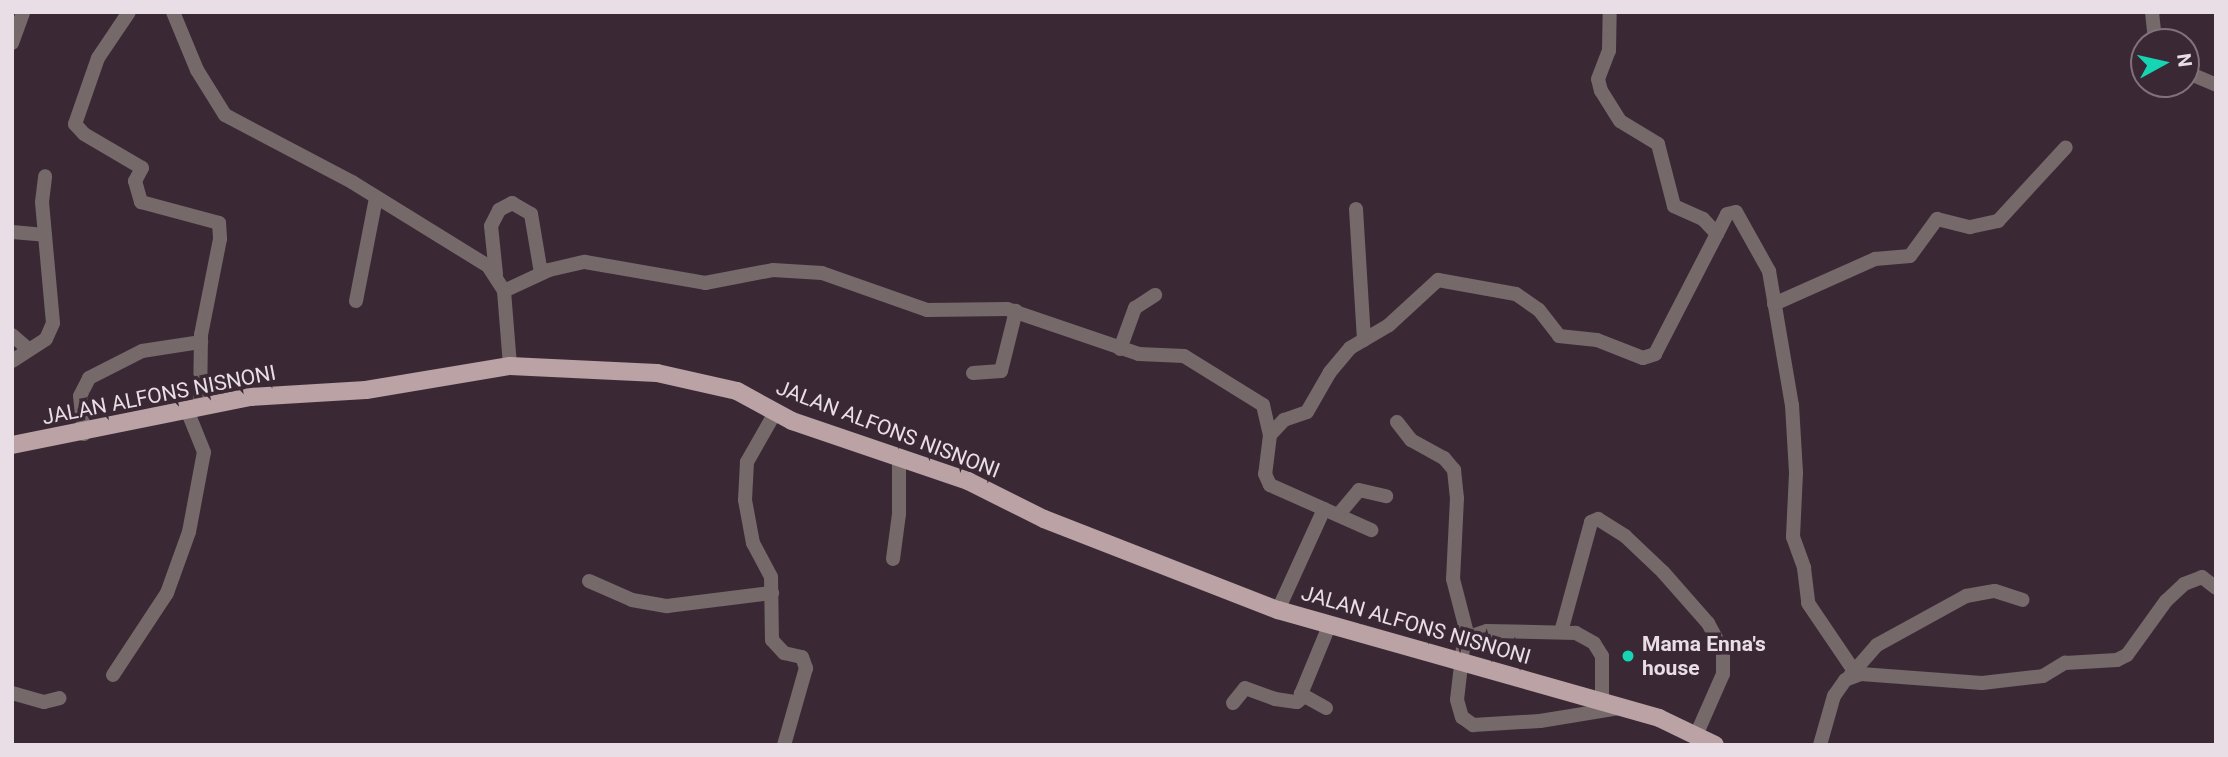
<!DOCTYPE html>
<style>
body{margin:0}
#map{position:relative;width:2228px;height:757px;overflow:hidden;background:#3a2935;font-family:Roboto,sans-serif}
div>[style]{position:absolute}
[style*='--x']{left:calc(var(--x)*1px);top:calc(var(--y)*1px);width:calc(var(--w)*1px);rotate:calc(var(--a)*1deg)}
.minor>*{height:14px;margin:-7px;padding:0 7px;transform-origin:7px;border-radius:7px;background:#75696a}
.major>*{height:18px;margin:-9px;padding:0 9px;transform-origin:9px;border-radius:9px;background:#baa2a5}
.dots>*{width:19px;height:19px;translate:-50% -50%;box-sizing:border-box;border:4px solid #3a2935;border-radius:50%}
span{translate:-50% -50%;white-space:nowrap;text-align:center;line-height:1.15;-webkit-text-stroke:7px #3a2935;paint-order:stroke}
.street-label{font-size:21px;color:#eadee6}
.poi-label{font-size:21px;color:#eadee6;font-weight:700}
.left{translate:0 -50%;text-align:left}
.frame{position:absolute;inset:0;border:14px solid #eadee6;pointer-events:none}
.north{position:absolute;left:2130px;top:28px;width:70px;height:70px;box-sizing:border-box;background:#3a2935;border:2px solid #80717c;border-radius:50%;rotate:82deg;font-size:19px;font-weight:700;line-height:28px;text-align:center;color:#eadee6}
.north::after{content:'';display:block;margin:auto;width:24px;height:32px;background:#15d5b3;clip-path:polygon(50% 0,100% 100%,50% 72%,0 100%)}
</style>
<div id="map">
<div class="minor">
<i style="--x:129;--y:12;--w:55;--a:124"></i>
<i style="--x:98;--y:58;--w:70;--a:109.2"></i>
<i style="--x:75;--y:124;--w:13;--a:48"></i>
<i style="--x:84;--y:134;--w:67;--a:30.4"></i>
<i style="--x:142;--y:168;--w:15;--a:118"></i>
<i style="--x:135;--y:181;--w:22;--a:74"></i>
<i style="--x:141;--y:202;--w:81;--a:15.1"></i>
<i style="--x:219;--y:223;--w:16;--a:86"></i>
<i style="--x:220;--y:239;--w:98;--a:101.2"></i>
<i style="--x:201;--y:335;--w:72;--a:90.8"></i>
<i style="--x:173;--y:12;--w:63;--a:67.5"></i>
<i style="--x:197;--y:70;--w:53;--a:58.1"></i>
<i style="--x:225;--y:115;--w:144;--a:27.8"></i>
<i style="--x:352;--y:182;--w:160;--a:31.7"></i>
<i style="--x:488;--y:266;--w:30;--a:57"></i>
<i style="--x:504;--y:291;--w:75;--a:85.4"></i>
<i style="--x:2152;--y:12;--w:30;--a:84"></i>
<i style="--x:12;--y:43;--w:33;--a:-70"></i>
<i style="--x:2186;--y:72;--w:33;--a:23"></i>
<i style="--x:1356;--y:209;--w:131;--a:86.5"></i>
<i style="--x:12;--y:232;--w:33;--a:5"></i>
<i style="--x:1717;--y:234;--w:22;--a:-63"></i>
<i style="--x:1727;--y:214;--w:9;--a:-13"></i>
<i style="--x:1736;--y:212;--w:68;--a:60.8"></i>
<i style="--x:1769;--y:271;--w:136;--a:80.3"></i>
<i style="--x:1792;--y:405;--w:68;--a:86.6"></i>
<i style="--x:1796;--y:473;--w:64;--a:92.7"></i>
<i style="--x:1793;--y:537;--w:33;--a:70"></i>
<i style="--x:1804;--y:568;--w:35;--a:83"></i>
<i style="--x:1808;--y:603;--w:82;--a:55.9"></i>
<i style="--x:496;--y:274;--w:48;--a:-95.9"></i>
<i style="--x:491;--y:226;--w:18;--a:-63"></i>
<i style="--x:499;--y:210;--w:15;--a:-28"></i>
<i style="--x:512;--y:203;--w:22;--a:30"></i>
<i style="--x:531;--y:214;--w:60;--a:80.4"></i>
<i style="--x:504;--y:291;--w:50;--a:-25"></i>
<i style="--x:549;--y:270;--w:37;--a:-13"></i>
<i style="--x:585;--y:262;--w:122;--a:9.9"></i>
<i style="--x:705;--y:283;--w:69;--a:-10.8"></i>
<i style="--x:773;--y:270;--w:49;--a:3.5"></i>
<i style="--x:822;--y:273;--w:111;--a:19.4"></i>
<i style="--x:927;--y:310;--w:80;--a:-0.7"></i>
<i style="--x:1007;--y:309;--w:139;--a:18.8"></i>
<i style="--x:1139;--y:354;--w:45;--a:2.5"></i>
<i style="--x:1184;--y:356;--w:93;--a:31.8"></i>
<i style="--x:1263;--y:405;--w:31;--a:77"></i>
<i style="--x:1270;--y:435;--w:39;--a:97"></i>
<i style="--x:1265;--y:474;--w:12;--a:66"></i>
<i style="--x:1270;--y:485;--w:111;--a:24"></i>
<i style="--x:356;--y:301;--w:105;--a:-79"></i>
<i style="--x:1774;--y:304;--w:111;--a:-24"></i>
<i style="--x:1875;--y:259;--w:35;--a:-5"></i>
<i style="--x:1910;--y:256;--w:46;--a:-53.9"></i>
<i style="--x:1937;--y:219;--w:34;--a:14"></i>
<i style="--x:1970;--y:227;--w:29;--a:-12"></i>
<i style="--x:1998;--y:221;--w:100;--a:-47.4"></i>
<i style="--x:12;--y:335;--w:21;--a:41"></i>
<i style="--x:1120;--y:349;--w:44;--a:-69.9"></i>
<i style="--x:1135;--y:308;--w:24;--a:-33"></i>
<i style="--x:12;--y:361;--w:40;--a:-32.9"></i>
<i style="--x:46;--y:339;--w:17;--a:-66"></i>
<i style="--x:53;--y:323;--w:121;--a:-95.2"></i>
<i style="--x:42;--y:202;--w:26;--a:-83"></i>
<i style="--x:973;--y:373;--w:28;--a:-4"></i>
<i style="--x:1001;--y:371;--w:62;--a:-76"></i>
<i style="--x:776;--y:411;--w:59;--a:119.6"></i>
<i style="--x:747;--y:462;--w:38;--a:93"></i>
<i style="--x:745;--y:500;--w:44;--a:79.5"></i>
<i style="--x:753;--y:543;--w:38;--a:62"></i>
<i style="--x:771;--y:577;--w:63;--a:89.1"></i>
<i style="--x:772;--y:640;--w:18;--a:47"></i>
<i style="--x:784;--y:653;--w:18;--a:13"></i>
<i style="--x:802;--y:657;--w:12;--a:70"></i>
<i style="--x:806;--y:668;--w:80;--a:105.9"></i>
<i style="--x:1397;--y:422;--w:23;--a:52"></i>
<i style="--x:1411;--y:440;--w:38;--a:29"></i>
<i style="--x:1444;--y:458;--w:16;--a:50"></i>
<i style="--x:1454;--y:470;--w:28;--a:84"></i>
<i style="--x:1457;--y:498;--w:81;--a:92.8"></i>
<i style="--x:1453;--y:579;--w:60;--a:75.5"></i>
<i style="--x:84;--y:434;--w:38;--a:-96"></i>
<i style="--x:80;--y:396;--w:20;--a:-63"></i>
<i style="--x:89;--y:378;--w:59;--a:-27"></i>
<i style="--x:142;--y:351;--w:60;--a:-8.7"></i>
<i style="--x:1270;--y:435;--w:21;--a:-47"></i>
<i style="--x:1284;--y:420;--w:24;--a:-19"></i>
<i style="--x:1307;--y:412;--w:46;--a:-60.1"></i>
<i style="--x:1330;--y:372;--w:31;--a:-50"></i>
<i style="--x:1350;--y:348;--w:45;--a:-30.5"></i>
<i style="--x:1389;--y:325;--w:67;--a:-42.6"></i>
<i style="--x:1438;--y:280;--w:79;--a:10.2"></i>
<i style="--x:1516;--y:294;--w:28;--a:35"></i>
<i style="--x:1539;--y:310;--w:33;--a:52"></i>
<i style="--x:1559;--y:336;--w:38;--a:6"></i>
<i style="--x:1597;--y:340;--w:49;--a:21.4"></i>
<i style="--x:1643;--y:358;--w:13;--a:-18"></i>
<i style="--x:1655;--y:354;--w:135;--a:-62.7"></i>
<i style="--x:1717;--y:234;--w:21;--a:-133"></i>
<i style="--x:1703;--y:219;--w:32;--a:-156"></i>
<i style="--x:1674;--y:206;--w:64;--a:-104.5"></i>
<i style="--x:1658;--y:144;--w:44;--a:-148.8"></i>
<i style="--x:1620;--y:121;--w:36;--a:-122"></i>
<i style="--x:1601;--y:91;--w:12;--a:-104"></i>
<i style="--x:1598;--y:79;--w:30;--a:-69"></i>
<i style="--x:1609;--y:51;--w:39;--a:-89"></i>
<i style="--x:1339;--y:514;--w:31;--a:-50"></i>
<i style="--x:1359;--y:490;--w:28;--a:13"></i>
<i style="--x:893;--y:559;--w:45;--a:-82.4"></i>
<i style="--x:899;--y:514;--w:55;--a:-90"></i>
<i style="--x:589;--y:581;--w:47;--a:23.8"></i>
<i style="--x:632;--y:600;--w:36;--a:10"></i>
<i style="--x:667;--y:606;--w:106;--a:-7.1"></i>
<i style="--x:1278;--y:610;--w:111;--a:-65.5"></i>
<i style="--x:1561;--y:632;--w:114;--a:-74.7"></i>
<i style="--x:1591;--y:522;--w:8;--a:-23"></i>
<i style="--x:1598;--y:519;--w:32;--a:32"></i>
<i style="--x:1625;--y:536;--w:52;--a:43.5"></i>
<i style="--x:1663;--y:572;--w:68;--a:48.6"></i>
<i style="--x:1708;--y:623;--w:32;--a:62"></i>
<i style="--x:1723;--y:651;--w:23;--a:90"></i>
<i style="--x:1723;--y:674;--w:64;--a:113.8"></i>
<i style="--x:113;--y:675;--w:98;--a:-56.6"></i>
<i style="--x:167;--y:593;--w:65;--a:-70.2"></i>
<i style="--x:189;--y:532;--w:81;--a:-79.4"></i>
<i style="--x:204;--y:452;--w:45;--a:-112"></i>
<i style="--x:1848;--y:678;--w:44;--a:-48.7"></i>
<i style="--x:1877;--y:645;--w:102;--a:-28.8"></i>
<i style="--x:1966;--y:596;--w:29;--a:-10"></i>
<i style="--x:1995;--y:591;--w:29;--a:18"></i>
<i style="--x:12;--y:693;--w:33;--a:16"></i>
<i style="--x:44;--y:702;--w:16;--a:-14"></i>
<i style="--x:1602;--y:701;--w:45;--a:-90"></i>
<i style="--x:1602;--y:656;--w:15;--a:-122"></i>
<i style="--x:1594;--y:643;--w:21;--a:-151"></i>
<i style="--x:1576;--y:633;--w:89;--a:-178.7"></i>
<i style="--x:1487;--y:631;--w:20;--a:162"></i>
<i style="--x:1468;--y:637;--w:12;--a:114"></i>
<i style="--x:1463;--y:648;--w:52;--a:96.6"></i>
<i style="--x:1457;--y:700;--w:18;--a:74"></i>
<i style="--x:1462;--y:717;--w:14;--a:36"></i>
<i style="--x:1473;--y:725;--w:67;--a:-3.4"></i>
<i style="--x:1540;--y:721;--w:80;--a:-9.3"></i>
<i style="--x:1233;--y:703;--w:19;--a:-51"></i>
<i style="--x:1245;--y:688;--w:32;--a:20"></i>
<i style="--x:1275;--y:699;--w:22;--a:8"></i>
<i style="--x:1297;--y:702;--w:6;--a:-39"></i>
<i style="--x:1326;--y:708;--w:29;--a:-151"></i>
<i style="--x:1301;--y:694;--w:74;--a:-67.6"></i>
<i style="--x:1820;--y:745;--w:51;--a:-74.1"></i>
<i style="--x:1834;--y:696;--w:19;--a:-55"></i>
<i style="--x:1845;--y:680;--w:17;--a:-21"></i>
<i style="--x:1861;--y:674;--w:121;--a:4.3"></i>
<i style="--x:1982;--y:683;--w:61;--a:-6.5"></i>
<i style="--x:2043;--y:676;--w:26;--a:-31"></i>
<i style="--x:2065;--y:663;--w:52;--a:-3.3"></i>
<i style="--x:2117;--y:660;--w:11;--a:-27"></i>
<i style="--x:2127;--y:655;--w:67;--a:-54.2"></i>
<i style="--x:2166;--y:601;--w:25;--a:-43"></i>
<i style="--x:2184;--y:584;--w:19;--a:-21"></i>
<i style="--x:2202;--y:577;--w:18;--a:38"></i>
</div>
<div class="major">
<i style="--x:12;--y:445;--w:243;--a:-11.4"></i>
<i style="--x:250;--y:397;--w:116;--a:-3.5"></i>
<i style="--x:366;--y:390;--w:146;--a:-9.5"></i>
<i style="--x:510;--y:366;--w:147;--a:2.7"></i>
<i style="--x:657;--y:373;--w:82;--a:12.7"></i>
<i style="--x:737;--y:391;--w:63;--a:28.6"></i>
<i style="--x:792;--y:421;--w:186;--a:18.8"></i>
<i style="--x:968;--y:481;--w:85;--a:26.6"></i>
<i style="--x:1044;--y:519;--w:251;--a:21.3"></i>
<i style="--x:1278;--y:610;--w:396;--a:15.8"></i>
<i style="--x:1659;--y:718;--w:62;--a:25.7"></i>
</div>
<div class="dots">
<i style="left:1628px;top:656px;background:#15d5b3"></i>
</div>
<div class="street-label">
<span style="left:159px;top:395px;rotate:-11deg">JALAN ALFONS NISNONI</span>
<span style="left:888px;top:429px;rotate:21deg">JALAN ALFONS NISNONI</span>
<span style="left:1416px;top:625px;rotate:16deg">JALAN ALFONS NISNONI</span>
</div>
<div class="poi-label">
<span class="left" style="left:1642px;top:656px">Mama Enna's<br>house</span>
</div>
<div class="frame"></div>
<div class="north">N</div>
</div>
